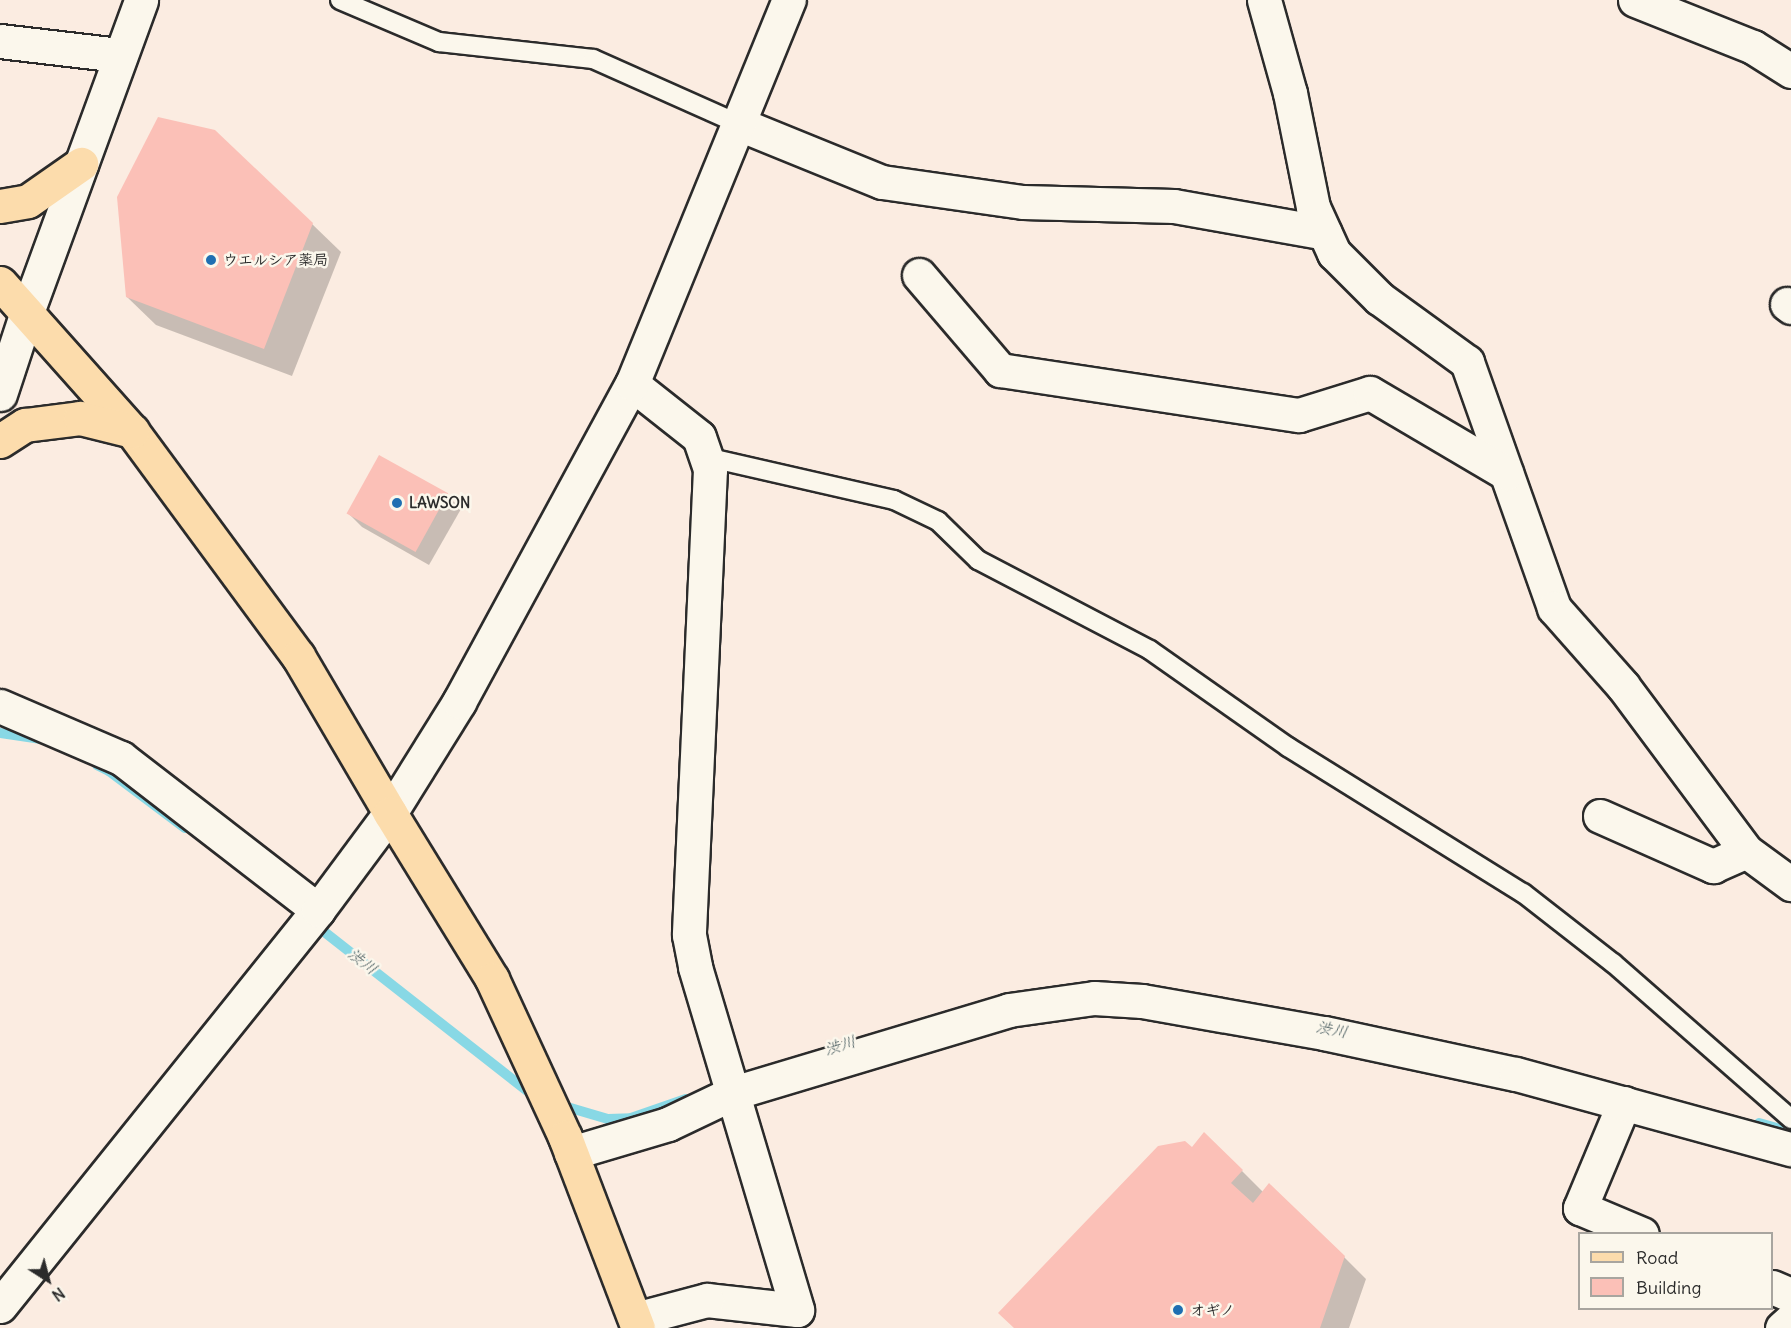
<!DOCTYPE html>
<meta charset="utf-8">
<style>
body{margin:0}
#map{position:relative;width:1791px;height:1328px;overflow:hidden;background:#fbece1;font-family:Delius,"Klee One",sans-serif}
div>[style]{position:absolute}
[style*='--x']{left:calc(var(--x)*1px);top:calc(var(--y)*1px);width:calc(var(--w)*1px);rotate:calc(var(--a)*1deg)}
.shadow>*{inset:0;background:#0003}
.stream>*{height:10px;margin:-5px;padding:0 5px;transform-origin:5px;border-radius:5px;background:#88d8e5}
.building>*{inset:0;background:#fbc0b7;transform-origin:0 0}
.roads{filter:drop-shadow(2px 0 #2b2b2b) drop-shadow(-2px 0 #2b2b2b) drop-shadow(0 2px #2b2b2b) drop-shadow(0 -2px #2b2b2b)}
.service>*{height:18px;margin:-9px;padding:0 9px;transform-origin:9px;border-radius:9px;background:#fbf7ec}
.minor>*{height:33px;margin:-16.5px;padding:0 16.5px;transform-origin:16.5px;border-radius:16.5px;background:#fbf7ec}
.tertiary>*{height:33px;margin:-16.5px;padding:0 16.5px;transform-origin:16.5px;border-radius:16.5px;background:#fbf7ec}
.primary>*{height:33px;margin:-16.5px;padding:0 16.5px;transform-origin:16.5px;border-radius:16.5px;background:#fcdcac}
.dots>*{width:16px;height:16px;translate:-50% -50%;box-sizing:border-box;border:3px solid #fbf7ec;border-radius:50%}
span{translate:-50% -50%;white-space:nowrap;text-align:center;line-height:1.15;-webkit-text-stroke:5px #fbf7ec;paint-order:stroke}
.poi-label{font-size:15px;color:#2b2b2b;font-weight:700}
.left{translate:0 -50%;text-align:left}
.water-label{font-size:16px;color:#42565a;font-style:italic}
.legend{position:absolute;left:1578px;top:1232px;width:195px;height:78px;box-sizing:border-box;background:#fbf7ec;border:2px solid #a8a59f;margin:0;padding:8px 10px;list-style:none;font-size:18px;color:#2b2b2b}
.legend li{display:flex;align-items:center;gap:12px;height:30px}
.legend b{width:30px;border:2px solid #a8a59f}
.north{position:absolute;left:18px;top:1250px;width:60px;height:60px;-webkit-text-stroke:4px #fbf7ec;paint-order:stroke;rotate:144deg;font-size:16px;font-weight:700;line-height:24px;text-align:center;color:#2b2b2b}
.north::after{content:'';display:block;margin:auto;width:21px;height:27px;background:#2b2b2b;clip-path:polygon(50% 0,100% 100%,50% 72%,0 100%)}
</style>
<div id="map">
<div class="shadow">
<i style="clip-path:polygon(312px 224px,341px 252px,292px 376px,156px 325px,127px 297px)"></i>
<i style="clip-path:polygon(447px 495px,461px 509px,429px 565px,362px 527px,348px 513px)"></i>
<i style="clip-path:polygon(1192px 1149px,1242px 1171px,1263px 1192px,1344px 1257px,1366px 1279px,1349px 1328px,1015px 1328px)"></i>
</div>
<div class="stream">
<i style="--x:0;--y:733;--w:40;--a:8.5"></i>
<i style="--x:97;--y:765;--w:13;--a:27"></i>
<i style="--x:109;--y:771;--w:95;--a:36.9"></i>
<i style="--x:313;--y:923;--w:281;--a:38.1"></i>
<i style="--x:557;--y:1104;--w:53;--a:16.4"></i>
<i style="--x:608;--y:1119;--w:23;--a:-2"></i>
<i style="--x:631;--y:1118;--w:58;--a:-19.1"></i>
<i style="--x:1759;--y:1123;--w:33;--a:16"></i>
</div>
<div class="building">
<i style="clip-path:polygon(158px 117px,215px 130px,313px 223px,264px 349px,126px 297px,117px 197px)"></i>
<i style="left:379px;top:455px;width:79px;height:67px;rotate:29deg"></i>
<i style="clip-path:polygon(1204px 1132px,1243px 1170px,1231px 1183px,1253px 1203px,1269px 1183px,1345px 1256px,1320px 1328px,1014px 1328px,998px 1313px,1158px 1146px,1185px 1141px,1192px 1147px)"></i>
</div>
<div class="roads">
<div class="service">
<i style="--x:340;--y:0;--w:108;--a:23"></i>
<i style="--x:439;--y:42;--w:155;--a:6.3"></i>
<i style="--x:593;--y:59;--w:160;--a:24"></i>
<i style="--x:706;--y:457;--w:193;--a:12.9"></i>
<i style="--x:894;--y:500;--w:49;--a:25.5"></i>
<i style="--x:938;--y:521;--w:56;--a:44.3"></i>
<i style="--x:978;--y:560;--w:194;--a:27.6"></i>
<i style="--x:1150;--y:650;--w:169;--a:35.1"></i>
<i style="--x:1288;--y:747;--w:277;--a:31.9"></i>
<i style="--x:1523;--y:893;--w:114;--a:37.9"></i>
<i style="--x:1613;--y:963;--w:237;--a:41.2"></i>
</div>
<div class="minor">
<i style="--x:1264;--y:0;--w:97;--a:74.4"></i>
<i style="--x:1290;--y:93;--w:116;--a:78.6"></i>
<i style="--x:1313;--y:207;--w:51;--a:65.5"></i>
<i style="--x:1334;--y:253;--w:64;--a:45"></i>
<i style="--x:1379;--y:298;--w:109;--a:36"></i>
<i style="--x:1467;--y:362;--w:261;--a:70.5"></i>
<i style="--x:1554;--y:608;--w:104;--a:48.5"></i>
<i style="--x:1623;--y:686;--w:206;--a:53.3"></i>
<i style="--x:1746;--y:851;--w:56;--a:36.3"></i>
<i style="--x:1635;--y:0;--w:127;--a:21.7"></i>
<i style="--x:1753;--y:47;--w:45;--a:32.3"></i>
<i style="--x:0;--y:41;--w:121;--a:6.7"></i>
<i style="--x:739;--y:124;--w:154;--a:22.1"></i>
<i style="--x:882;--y:182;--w:142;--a:8.1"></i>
<i style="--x:1023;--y:202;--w:151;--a:1.5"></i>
<i style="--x:1174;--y:206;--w:153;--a:10.1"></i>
<i style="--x:919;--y:275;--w:125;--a:49.5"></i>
<i style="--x:1000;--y:370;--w:302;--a:8.6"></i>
<i style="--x:1299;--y:415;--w:74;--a:-17.2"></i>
<i style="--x:1370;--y:393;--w:158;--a:30.5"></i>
<i style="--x:1787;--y:304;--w:5;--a:37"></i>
<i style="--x:632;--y:384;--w:85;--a:38.3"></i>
<i style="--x:699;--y:437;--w:34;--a:71"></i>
<i style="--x:710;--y:469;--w:466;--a:92.6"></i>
<i style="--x:689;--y:935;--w:33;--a:79"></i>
<i style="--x:695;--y:967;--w:358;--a:73.4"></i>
<i style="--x:797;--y:1310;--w:91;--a:-173.7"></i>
<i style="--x:707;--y:1300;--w:74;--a:165.2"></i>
<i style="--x:0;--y:706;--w:132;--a:23.3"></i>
<i style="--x:121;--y:758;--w:249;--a:37.7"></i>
<i style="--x:1600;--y:816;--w:124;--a:23.9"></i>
<i style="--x:1713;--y:866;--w:36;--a:-24"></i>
<i style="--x:1624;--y:1103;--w:114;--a:112.7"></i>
<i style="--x:1580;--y:1208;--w:67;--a:22.8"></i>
<i style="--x:571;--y:1153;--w:101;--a:-16.6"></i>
<i style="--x:668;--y:1124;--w:72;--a:-25.5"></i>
<i style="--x:733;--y:1093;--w:288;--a:-16.7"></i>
<i style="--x:1009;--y:1010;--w:86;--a:-8"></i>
<i style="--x:1094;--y:998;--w:48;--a:3.6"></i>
<i style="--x:1142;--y:1001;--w:185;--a:10"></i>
<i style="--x:1324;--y:1033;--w:196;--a:12.1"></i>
<i style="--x:1516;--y:1074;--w:285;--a:15.3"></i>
<i style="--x:1772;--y:1287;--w:21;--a:23"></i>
<i style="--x:1782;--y:1328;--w:12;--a:-42"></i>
</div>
<div class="tertiary">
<i style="--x:0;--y:394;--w:83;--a:-71.8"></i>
<i style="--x:26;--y:315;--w:335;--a:-69.9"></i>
<i style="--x:0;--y:1306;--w:508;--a:-51.23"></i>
<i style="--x:318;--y:910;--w:121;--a:-53.4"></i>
<i style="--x:390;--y:813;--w:131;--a:-58.1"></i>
<i style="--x:459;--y:702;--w:362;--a:-61.5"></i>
<i style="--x:632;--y:384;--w:415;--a:-67.8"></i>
</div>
<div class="primary">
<i style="--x:0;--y:206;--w:28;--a:-10"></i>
<i style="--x:28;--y:201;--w:65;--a:-34.9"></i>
<i style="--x:0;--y:283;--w:198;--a:48.3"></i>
<i style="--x:132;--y:431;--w:280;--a:53.6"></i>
<i style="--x:298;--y:656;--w:182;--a:59.6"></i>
<i style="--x:390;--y:813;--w:195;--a:58.4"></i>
<i style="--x:492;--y:979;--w:174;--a:65.2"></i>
<i style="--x:565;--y:1137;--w:204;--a:69.1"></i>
<i style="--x:0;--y:441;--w:30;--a:-33"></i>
<i style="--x:25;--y:425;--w:55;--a:-7.3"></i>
<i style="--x:80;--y:418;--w:54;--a:14"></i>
</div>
</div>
<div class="dots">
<i style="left:211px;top:260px;background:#1f6fb2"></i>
<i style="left:397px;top:503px;background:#1f6fb2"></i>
<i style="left:1178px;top:1310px;background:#1f6fb2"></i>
</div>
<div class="poi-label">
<span class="left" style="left:223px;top:260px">ウエルシア薬局</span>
<span class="left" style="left:409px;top:503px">LAWSON</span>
<span class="left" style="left:1190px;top:1310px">オギノ</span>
</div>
<div class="water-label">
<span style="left:363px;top:961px;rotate:38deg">渋川</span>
<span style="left:1332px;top:1029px;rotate:11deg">渋川</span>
<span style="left:840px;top:1045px;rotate:-17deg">渋川</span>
</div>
<ul class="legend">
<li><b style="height:8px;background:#fcdcac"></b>Road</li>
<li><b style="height:16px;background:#fbc0b7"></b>Building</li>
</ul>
<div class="north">N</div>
</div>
